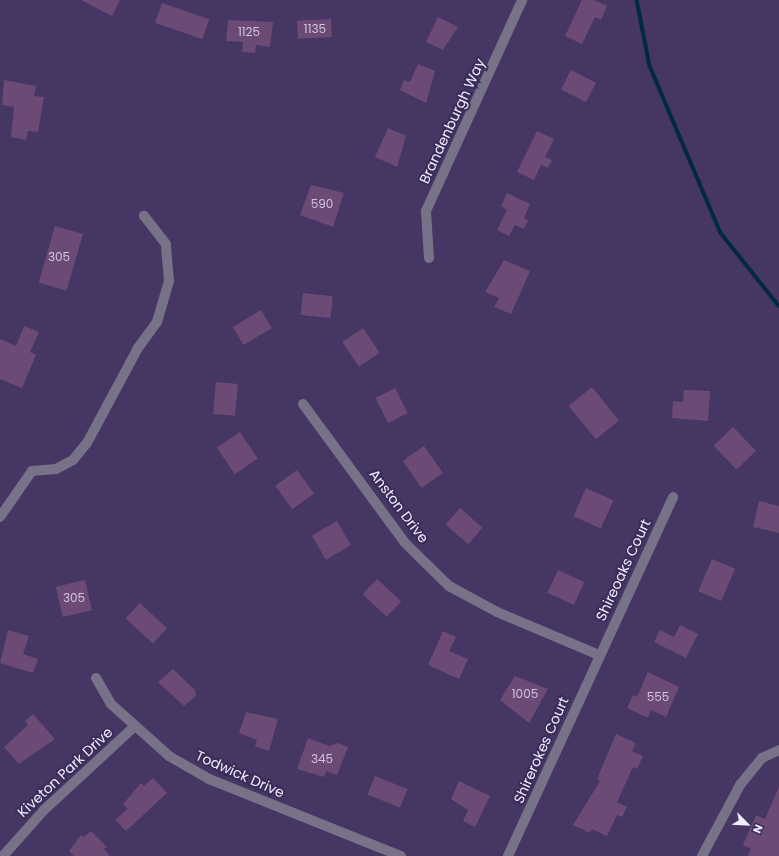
<!DOCTYPE html>
<style>
body{margin:0}
#map{position:relative;width:779px;height:856px;overflow:hidden;background:#453664;font-family:Poppins,sans-serif}
div>[style]{position:absolute}
[style*='--x']{left:calc(var(--x)*1px);top:calc(var(--y)*1px);width:calc(var(--w)*1px);rotate:calc(var(--a)*1deg)}
.stream>*{height:3.5px;margin:-1.75px;padding:0 1.75px;transform-origin:1.75px;border-radius:1.75px;background:#022a3f}
.building>*{inset:0;background:#6b4b76;transform-origin:0 0}
.minor>*{height:10px;margin:-5px;padding:0 5px;transform-origin:5px;border-radius:5px;background:#787289}
span{translate:-50% -50%;white-space:nowrap;text-align:center;line-height:1.15;-webkit-text-stroke:4px #3b2c59;paint-order:stroke}
.number-label{font-size:12px;color:#cfc4db}
.number-label span{-webkit-text-stroke-width:0}
.street-label{font-size:14px;color:#f0ecfd}
.north{position:absolute;left:727px;top:804px;width:40px;height:40px;-webkit-text-stroke:3px #3b2c59;paint-order:stroke;rotate:114deg;font-size:11px;font-weight:700;line-height:16px;text-align:center;color:#f0ecfd}
.north::after{content:'';display:block;margin:auto;width:14px;height:18px;background:#f0ecfd;clip-path:polygon(50% 0,100% 100%,50% 72%,0 100%)}
</style>
<div id="map">
<div class="stream">
<i style="--x:637;--y:0;--w:67;--a:78.9"></i>
<i style="--x:650;--y:66;--w:181;--a:67"></i>
<i style="--x:721;--y:233;--w:93;--a:51.5"></i>
</div>
<div class="building">
<i style="clip-path:polygon(81px 0,120px 0,112px 16px)"></i>
<i style="clip-path:polygon(582px 0,594px 0,607px 6px,601px 20px,595px 17px,582px 44px,565px 36px)"></i>
<i style="left:162px;top:3px;width:50px;height:21px;rotate:19deg"></i>
<i style="clip-path:polygon(438px 17px,458px 27px,443px 50px,426px 42px)"></i>
<i style="left:331px;top:19px;width:18px;height:34px;rotate:87deg"></i>
<i style="clip-path:polygon(228px 20px,273px 22px,270px 47px,256px 45px,255px 53px,242px 52px,243px 42px,226px 41px)"></i>
<i style="clip-path:polygon(418px 64px,435px 71px,426px 103px,400px 90px,404px 80px,410px 82px)"></i>
<i style="left:571px;top:70px;width:28px;height:22px;rotate:27deg"></i>
<i style="clip-path:polygon(4px 80px,36px 86px,34px 96px,44px 97px,38px 132px,28px 131px,26px 140px,11px 137px,14px 107px,2px 105px)"></i>
<i style="clip-path:polygon(388px 128px,406px 136px,397px 167px,375px 157px)"></i>
<i style="clip-path:polygon(537px 131px,554px 139px,545px 157px,552px 160px,548px 168px,541px 165px,534px 180px,517px 172px)"></i>
<i style="clip-path:polygon(311px 185px,344px 193px,333px 227px,300px 215px)"></i>
<i style="clip-path:polygon(507px 193px,530px 204px,524px 218px,528px 220px,524px 229px,515px 225px,509px 236px,497px 230px,507px 210px,501px 206px)"></i>
<i style="left:55px;top:226px;width:29px;height:59px;rotate:16deg"></i>
<i style="clip-path:polygon(504px 260px,530px 271px,511px 314px,494px 307px,499px 298px,485px 292px)"></i>
<i style="left:303px;top:293px;width:30px;height:22px;rotate:6deg"></i>
<i style="left:261px;top:310px;width:21px;height:33px;rotate:59deg"></i>
<i style="clip-path:polygon(24px 326px,39px 332px,30px 352px,36px 355px,22px 388px,0 379px,0 339px,16px 346px)"></i>
<i style="left:363px;top:328px;width:30px;height:25px;rotate:56deg"></i>
<i style="left:216px;top:382px;width:22px;height:32px;rotate:5deg"></i>
<i style="left:592px;top:387px;width:43px;height:30px;rotate:51deg"></i>
<i style="left:395px;top:388px;width:28px;height:22px;rotate:63deg"></i>
<i style="clip-path:polygon(684px 390px,710px 391px,708px 421px,672px 418px,673px 401px,683px 402px)"></i>
<i style="left:733px;top:427px;width:33px;height:27px;rotate:46deg"></i>
<i style="left:240px;top:432px;width:32px;height:28px;rotate:56deg"></i>
<i style="left:424px;top:446px;width:33px;height:26px;rotate:55deg"></i>
<i style="left:297px;top:470px;width:29px;height:27px;rotate:54deg"></i>
<i style="left:586px;top:488px;width:30px;height:31px;rotate:24deg"></i>
<i style="clip-path:polygon(759px 501px,779px 506px,779px 533px,753px 527px)"></i>
<i style="left:460px;top:508px;width:30px;height:22px;rotate:41deg"></i>
<i style="left:337px;top:521px;width:28px;height:29px;rotate:60deg"></i>
<i style="left:712px;top:559px;width:25px;height:35px;rotate:23deg"></i>
<i style="left:558px;top:570px;width:29px;height:25px;rotate:25deg"></i>
<i style="left:377px;top:579px;width:33px;height:21px;rotate:43deg"></i>
<i style="left:85px;top:580px;width:31px;height:30px;rotate:77deg"></i>
<i style="left:140px;top:603px;width:37px;height:21px;rotate:43deg"></i>
<i style="clip-path:polygon(680px 625px,698px 634px,686px 658px,654px 642px,660px 630px,674px 637px)"></i>
<i style="clip-path:polygon(8px 630px,29px 636px,23px 654px,38px 659px,33px 673px,0 663px)"></i>
<i style="clip-path:polygon(443px 631px,456px 637px,449px 651px,468px 659px,459px 679px,428px 665px)"></i>
<i style="clip-path:polygon(173px 669px,195px 690px,196px 696px,184px 706px,158px 682px)"></i>
<i style="clip-path:polygon(648px 672px,679px 687px,666px 717px,651px 710px,648px 718px,627px 708px,633px 695px,637px 697px)"></i>
<i style="clip-path:polygon(515px 676px,548px 689px,529px 723px,500px 700px)"></i>
<i style="clip-path:polygon(246px 712px,278px 719px,269px 751px,255px 746px,257px 740px,239px 733px)"></i>
<i style="clip-path:polygon(33px 714px,55px 739px,19px 764px,4px 747px,28px 725px,25px 721px)"></i>
<i style="clip-path:polygon(616px 734px,636px 743px,632px 751px,643px 756px,637px 769px,633px 767px,617px 802px,627px 807px,622px 817px,617px 815px,607px 836px,592px 829px,590px 833px,573px 825px,600px 781px,597px 779px)"></i>
<i style="clip-path:polygon(308px 738px,329px 746px,338px 743px,348px 747px,337px 775px,326px 771px,324px 777px,297px 769px)"></i>
<i style="left:375px;top:776px;width:35px;height:20px;rotate:22deg"></i>
<i style="clip-path:polygon(153px 778px,167px 793px,126px 831px,115px 820px,128px 809px,123px 804px,141px 783px,144px 786px)"></i>
<i style="clip-path:polygon(459px 781px,490px 796px,475px 827px,463px 821px,468px 810px,451px 799px)"></i>
<i style="clip-path:polygon(779px 787px,779px 856px,748px 856px,751px 849px,743px 845px,756px 815px,765px 819px)"></i>
<i style="clip-path:polygon(91px 831px,107px 847px,104px 849px,110px 856px,74px 856px,69px 851px,81px 835px,84px 837px)"></i>
</div>
<div class="minor">
<i style="--x:429;--y:258;--w:47;--a:-93.7"></i>
<i style="--x:426;--y:211;--w:232;--a:-65.5"></i>
<i style="--x:303;--y:404;--w:172;--a:53.7"></i>
<i style="--x:405;--y:543;--w:62;--a:44.3"></i>
<i style="--x:449;--y:586;--w:55;--a:28.4"></i>
<i style="--x:497;--y:612;--w:111;--a:22.9"></i>
<i style="--x:0;--y:517;--w:56;--a:-55.2"></i>
<i style="--x:32;--y:471;--w:24;--a:-5"></i>
<i style="--x:56;--y:469;--w:19;--a:-28"></i>
<i style="--x:73;--y:460;--w:22;--a:-51"></i>
<i style="--x:87;--y:443;--w:108;--a:-61.8"></i>
<i style="--x:138;--y:348;--w:32;--a:-54"></i>
<i style="--x:157;--y:322;--w:43;--a:-73.7"></i>
<i style="--x:169;--y:281;--w:37;--a:-95"></i>
<i style="--x:166;--y:244;--w:36;--a:-128"></i>
<i style="--x:96;--y:678;--w:30;--a:60"></i>
<i style="--x:111;--y:704;--w:78;--a:41.9"></i>
<i style="--x:169;--y:756;--w:46;--a:29.9"></i>
<i style="--x:209;--y:779;--w:207;--a:21.9"></i>
<i style="--x:3;--y:856;--w:62;--a:-48.3"></i>
<i style="--x:44;--y:810;--w:121;--a:-42.7"></i>
<i style="--x:508;--y:856;--w:395;--a:-65.3"></i>
<i style="--x:702;--y:856;--w:81;--a:-61.8"></i>
<i style="--x:740;--y:785;--w:35;--a:-51"></i>
<i style="--x:762;--y:758;--w:19;--a:-25"></i>
</div>
<div class="number-label">
<span style="left:315px;top:29px">1135</span>
<span style="left:249px;top:32px">1125</span>
<span style="left:322px;top:204px">590</span>
<span style="left:59px;top:257px">305</span>
<span style="left:74px;top:598px">305</span>
<span style="left:525px;top:694px">1005</span>
<span style="left:658px;top:697px">555</span>
<span style="left:322px;top:759px">345</span>
</div>
<div class="street-label">
<span style="left:452px;top:121px;rotate:-65deg">Brandenburgh Way</span>
<span style="left:399px;top:506px;rotate:53deg">Anston Drive</span>
<span style="left:623px;top:570px;rotate:-65deg">Shireoaks Court</span>
<span style="left:541px;top:750px;rotate:-66deg">Shirerokes Court</span>
<span style="left:65px;top:772px;rotate:-43deg">Kiveton Park Drive</span>
<span style="left:240px;top:774px;rotate:24deg">Todwick Drive</span>
</div>
<div class="north">N</div>
</div>
